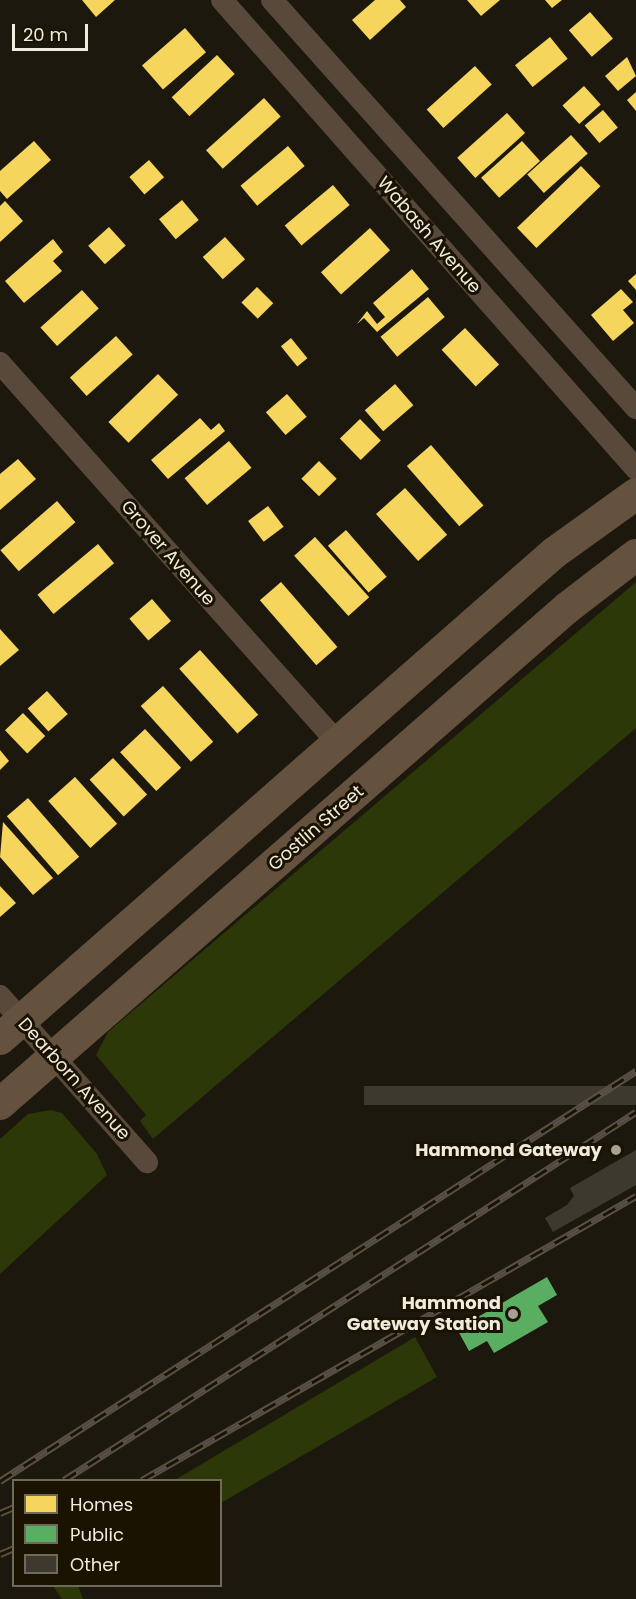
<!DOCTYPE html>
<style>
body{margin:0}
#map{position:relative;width:636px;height:1599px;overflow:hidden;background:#1d180d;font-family:Poppins,sans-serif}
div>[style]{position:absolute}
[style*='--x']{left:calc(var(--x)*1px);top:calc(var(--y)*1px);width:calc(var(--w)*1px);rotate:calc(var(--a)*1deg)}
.green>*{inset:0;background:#2c3808}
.homes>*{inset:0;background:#f6d55c;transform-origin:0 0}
.public>*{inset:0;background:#5aae61}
.building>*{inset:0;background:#3d392e;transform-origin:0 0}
.street>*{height:22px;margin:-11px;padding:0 11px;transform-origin:11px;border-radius:11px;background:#58493b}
.secondary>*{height:32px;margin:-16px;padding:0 16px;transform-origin:16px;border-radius:16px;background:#64523f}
.rail>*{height:7px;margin-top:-3.5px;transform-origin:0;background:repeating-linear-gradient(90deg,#1a1301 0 14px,#585045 0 28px);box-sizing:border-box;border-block:2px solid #585045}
.dots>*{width:16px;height:16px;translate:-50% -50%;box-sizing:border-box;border:3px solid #1a1301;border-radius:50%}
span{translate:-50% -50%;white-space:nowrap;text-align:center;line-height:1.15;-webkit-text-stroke:6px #1a1301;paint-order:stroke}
.street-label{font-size:18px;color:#efebdd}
.poi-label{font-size:18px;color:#efebdd;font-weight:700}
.right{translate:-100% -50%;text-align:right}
.legend{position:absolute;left:12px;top:1479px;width:210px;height:108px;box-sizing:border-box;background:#1a1301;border:2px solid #6f6959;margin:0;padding:8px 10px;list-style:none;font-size:18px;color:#efebdd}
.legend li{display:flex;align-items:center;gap:12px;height:30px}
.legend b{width:30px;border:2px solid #6f6959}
.scale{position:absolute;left:12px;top:24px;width:76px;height:27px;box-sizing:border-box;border:3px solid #efebdd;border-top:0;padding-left:8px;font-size:18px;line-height:21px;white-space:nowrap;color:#efebdd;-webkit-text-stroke:4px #1a1301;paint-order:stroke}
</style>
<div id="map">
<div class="green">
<i style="clip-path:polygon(636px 582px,636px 728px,153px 1139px,140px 1121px,146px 1115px,96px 1055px,108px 1032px)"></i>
<i style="clip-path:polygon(51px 1110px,62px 1113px,97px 1154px,107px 1175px,0 1274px,0 1139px,28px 1114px)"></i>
<i style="clip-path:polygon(415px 1337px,437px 1377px,221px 1503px,220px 1480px,175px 1480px)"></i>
<i style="clip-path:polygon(53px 1586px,78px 1586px,83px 1599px,62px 1599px)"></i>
</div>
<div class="homes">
<i style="clip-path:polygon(82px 0,115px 0,96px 17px)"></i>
<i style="clip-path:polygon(375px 0,400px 0,406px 7px,370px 40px,352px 20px)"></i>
<i style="clip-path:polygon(467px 0,500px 0,481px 16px)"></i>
<i style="clip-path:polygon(545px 0,562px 0,552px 8px)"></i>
<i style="left:590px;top:12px;width:35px;height:28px;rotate:49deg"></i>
<i style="left:185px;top:28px;width:32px;height:57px;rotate:49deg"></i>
<i style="left:550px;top:37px;width:28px;height:45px;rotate:51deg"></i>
<i style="left:217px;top:55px;width:26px;height:62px;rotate:47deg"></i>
<i style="clip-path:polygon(627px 57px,636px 76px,618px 91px,605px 76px)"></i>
<i style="left:475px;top:66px;width:25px;height:65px;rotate:48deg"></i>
<i style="left:584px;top:86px;width:25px;height:29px;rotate:48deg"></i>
<i style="clip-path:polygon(636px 92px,636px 111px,627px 100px)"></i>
<i style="left:264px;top:98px;width:25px;height:78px;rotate:48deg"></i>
<i style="left:603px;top:110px;width:23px;height:24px;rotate:50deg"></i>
<i style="left:507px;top:113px;width:27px;height:67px;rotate:48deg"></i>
<i style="left:571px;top:135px;width:25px;height:59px;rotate:48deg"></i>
<i style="clip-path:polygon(34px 141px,51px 160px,7px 199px,0 191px,0 171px)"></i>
<i style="left:522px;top:141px;width:27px;height:55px;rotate:48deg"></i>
<i style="left:288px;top:146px;width:26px;height:62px;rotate:50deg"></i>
<i style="left:149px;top:160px;width:23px;height:26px;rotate:49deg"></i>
<i style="left:581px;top:166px;width:28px;height:89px;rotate:46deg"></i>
<i style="left:333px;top:185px;width:26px;height:63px;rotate:50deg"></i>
<i style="left:182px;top:200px;width:26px;height:30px;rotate:50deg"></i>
<i style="clip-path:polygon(5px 201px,23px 221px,0 242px,0 206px)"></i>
<i style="left:109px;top:227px;width:25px;height:28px;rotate:48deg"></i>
<i style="left:370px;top:228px;width:30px;height:66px;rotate:48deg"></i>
<i style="left:225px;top:237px;width:30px;height:30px;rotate:48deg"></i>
<i style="clip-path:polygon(53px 239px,63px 252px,53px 261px,62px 271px,24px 303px,5px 281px)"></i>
<i style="clip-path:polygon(412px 269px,429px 289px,377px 332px,364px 318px,357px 324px,367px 311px,377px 324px,385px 317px,373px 303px)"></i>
<i style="clip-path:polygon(636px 274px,636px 290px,628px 281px)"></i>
<i style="left:257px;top:287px;width:23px;height:22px;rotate:45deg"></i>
<i style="clip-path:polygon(621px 289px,633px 302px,623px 310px,634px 323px,613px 341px,591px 315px)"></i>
<i style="left:82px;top:290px;width:25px;height:56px;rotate:48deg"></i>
<i style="left:428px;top:297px;width:26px;height:62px;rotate:50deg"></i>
<i style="left:465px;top:328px;width:50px;height:32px;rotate:47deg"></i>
<i style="left:116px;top:336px;width:25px;height:62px;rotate:48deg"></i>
<i style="left:291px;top:338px;width:26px;height:13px;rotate:51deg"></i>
<i style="left:158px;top:374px;width:29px;height:69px;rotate:46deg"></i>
<i style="left:395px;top:384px;width:28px;height:40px;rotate:49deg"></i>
<i style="left:287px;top:394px;width:30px;height:28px;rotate:49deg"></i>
<i style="clip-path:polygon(200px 418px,211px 430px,219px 423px,225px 431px,168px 479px,151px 460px)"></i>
<i style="left:360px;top:419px;width:30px;height:28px;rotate:46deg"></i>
<i style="left:229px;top:441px;width:35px;height:58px;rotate:50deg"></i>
<i style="left:431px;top:445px;width:80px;height:32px;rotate:49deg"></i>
<i style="clip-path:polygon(18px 459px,36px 479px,0 510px,0 474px)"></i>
<i style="left:319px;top:461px;width:25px;height:25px;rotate:45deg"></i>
<i style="left:405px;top:488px;width:63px;height:39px;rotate:48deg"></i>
<i style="left:57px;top:501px;width:28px;height:75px;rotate:49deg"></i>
<i style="left:268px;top:506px;width:26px;height:25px;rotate:53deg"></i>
<i style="left:346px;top:530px;width:62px;height:24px;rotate:49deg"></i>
<i style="left:315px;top:537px;width:81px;height:28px;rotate:48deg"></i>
<i style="left:98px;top:544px;width:25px;height:79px;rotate:50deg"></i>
<i style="left:281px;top:582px;width:86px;height:28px;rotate:49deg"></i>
<i style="left:152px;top:599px;width:29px;height:30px;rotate:49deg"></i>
<i style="clip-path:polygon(0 629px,19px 650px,0 666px)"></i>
<i style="left:200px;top:650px;width:87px;height:28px;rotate:48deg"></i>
<i style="left:163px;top:686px;width:75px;height:30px;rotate:48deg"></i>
<i style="left:47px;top:691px;width:31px;height:26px;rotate:48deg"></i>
<i style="left:23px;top:713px;width:32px;height:25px;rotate:46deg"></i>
<i style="left:145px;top:729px;width:53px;height:34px;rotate:47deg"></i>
<i style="clip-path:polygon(0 750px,9px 761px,0 770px)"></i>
<i style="left:113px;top:758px;width:50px;height:32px;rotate:47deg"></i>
<i style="left:75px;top:777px;width:63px;height:36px;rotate:48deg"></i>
<i style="left:28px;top:798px;width:78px;height:28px;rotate:49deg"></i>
<i style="clip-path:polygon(3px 822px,53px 878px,33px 895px,0 857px)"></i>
<i style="clip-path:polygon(0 886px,16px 903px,0 917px)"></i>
</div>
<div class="public">
<i style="clip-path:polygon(547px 1277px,557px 1295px,538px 1306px,548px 1322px,494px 1353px,487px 1341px,469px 1351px,457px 1329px)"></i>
</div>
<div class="building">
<i style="left:636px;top:1086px;width:19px;height:272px;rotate:90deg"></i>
<i style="clip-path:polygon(636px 1150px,636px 1185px,553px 1232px,545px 1218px,567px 1205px,574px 1196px,570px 1188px)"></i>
</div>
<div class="street">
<i style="--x:222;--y:0;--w:626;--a:48.56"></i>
<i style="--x:272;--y:0;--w:547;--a:48.26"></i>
<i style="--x:0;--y:363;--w:507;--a:48.36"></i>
<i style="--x:0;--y:996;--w:222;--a:48.5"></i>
</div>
<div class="secondary">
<i style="--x:0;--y:1039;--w:737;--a:-41.26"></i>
<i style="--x:554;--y:553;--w:101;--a:-35.7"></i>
<i style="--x:0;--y:1104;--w:753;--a:-41.18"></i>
<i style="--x:567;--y:608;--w:87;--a:-37.5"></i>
</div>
<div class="rail">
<i style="--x:64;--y:1480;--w:680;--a:-32.76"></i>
<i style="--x:142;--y:1480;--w:570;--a:-29.89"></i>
<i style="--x:0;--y:1481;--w:757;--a:-32.81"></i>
<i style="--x:0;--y:1513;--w:15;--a:-23"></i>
<i style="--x:0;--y:1554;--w:15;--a:-23"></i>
</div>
<div class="dots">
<i style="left:616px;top:1150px;background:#a6a194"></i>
<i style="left:513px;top:1314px;background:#a6a194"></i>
</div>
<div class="street-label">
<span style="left:429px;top:235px;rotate:49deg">Wabash Avenue</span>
<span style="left:168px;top:553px;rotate:49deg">Grover Avenue</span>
<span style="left:316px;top:828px;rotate:-41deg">Gostlin Street</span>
<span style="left:74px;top:1079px;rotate:48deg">Dearborn Avenue</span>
</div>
<div class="poi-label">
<span class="right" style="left:602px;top:1150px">Hammond Gateway</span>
<span class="right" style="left:501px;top:1314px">Hammond<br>Gateway Station</span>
</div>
<ul class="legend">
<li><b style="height:16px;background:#f6d55c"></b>Homes</li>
<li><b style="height:16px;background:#5aae61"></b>Public</li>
<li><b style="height:16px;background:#3d392e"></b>Other</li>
</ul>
<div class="scale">20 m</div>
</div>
